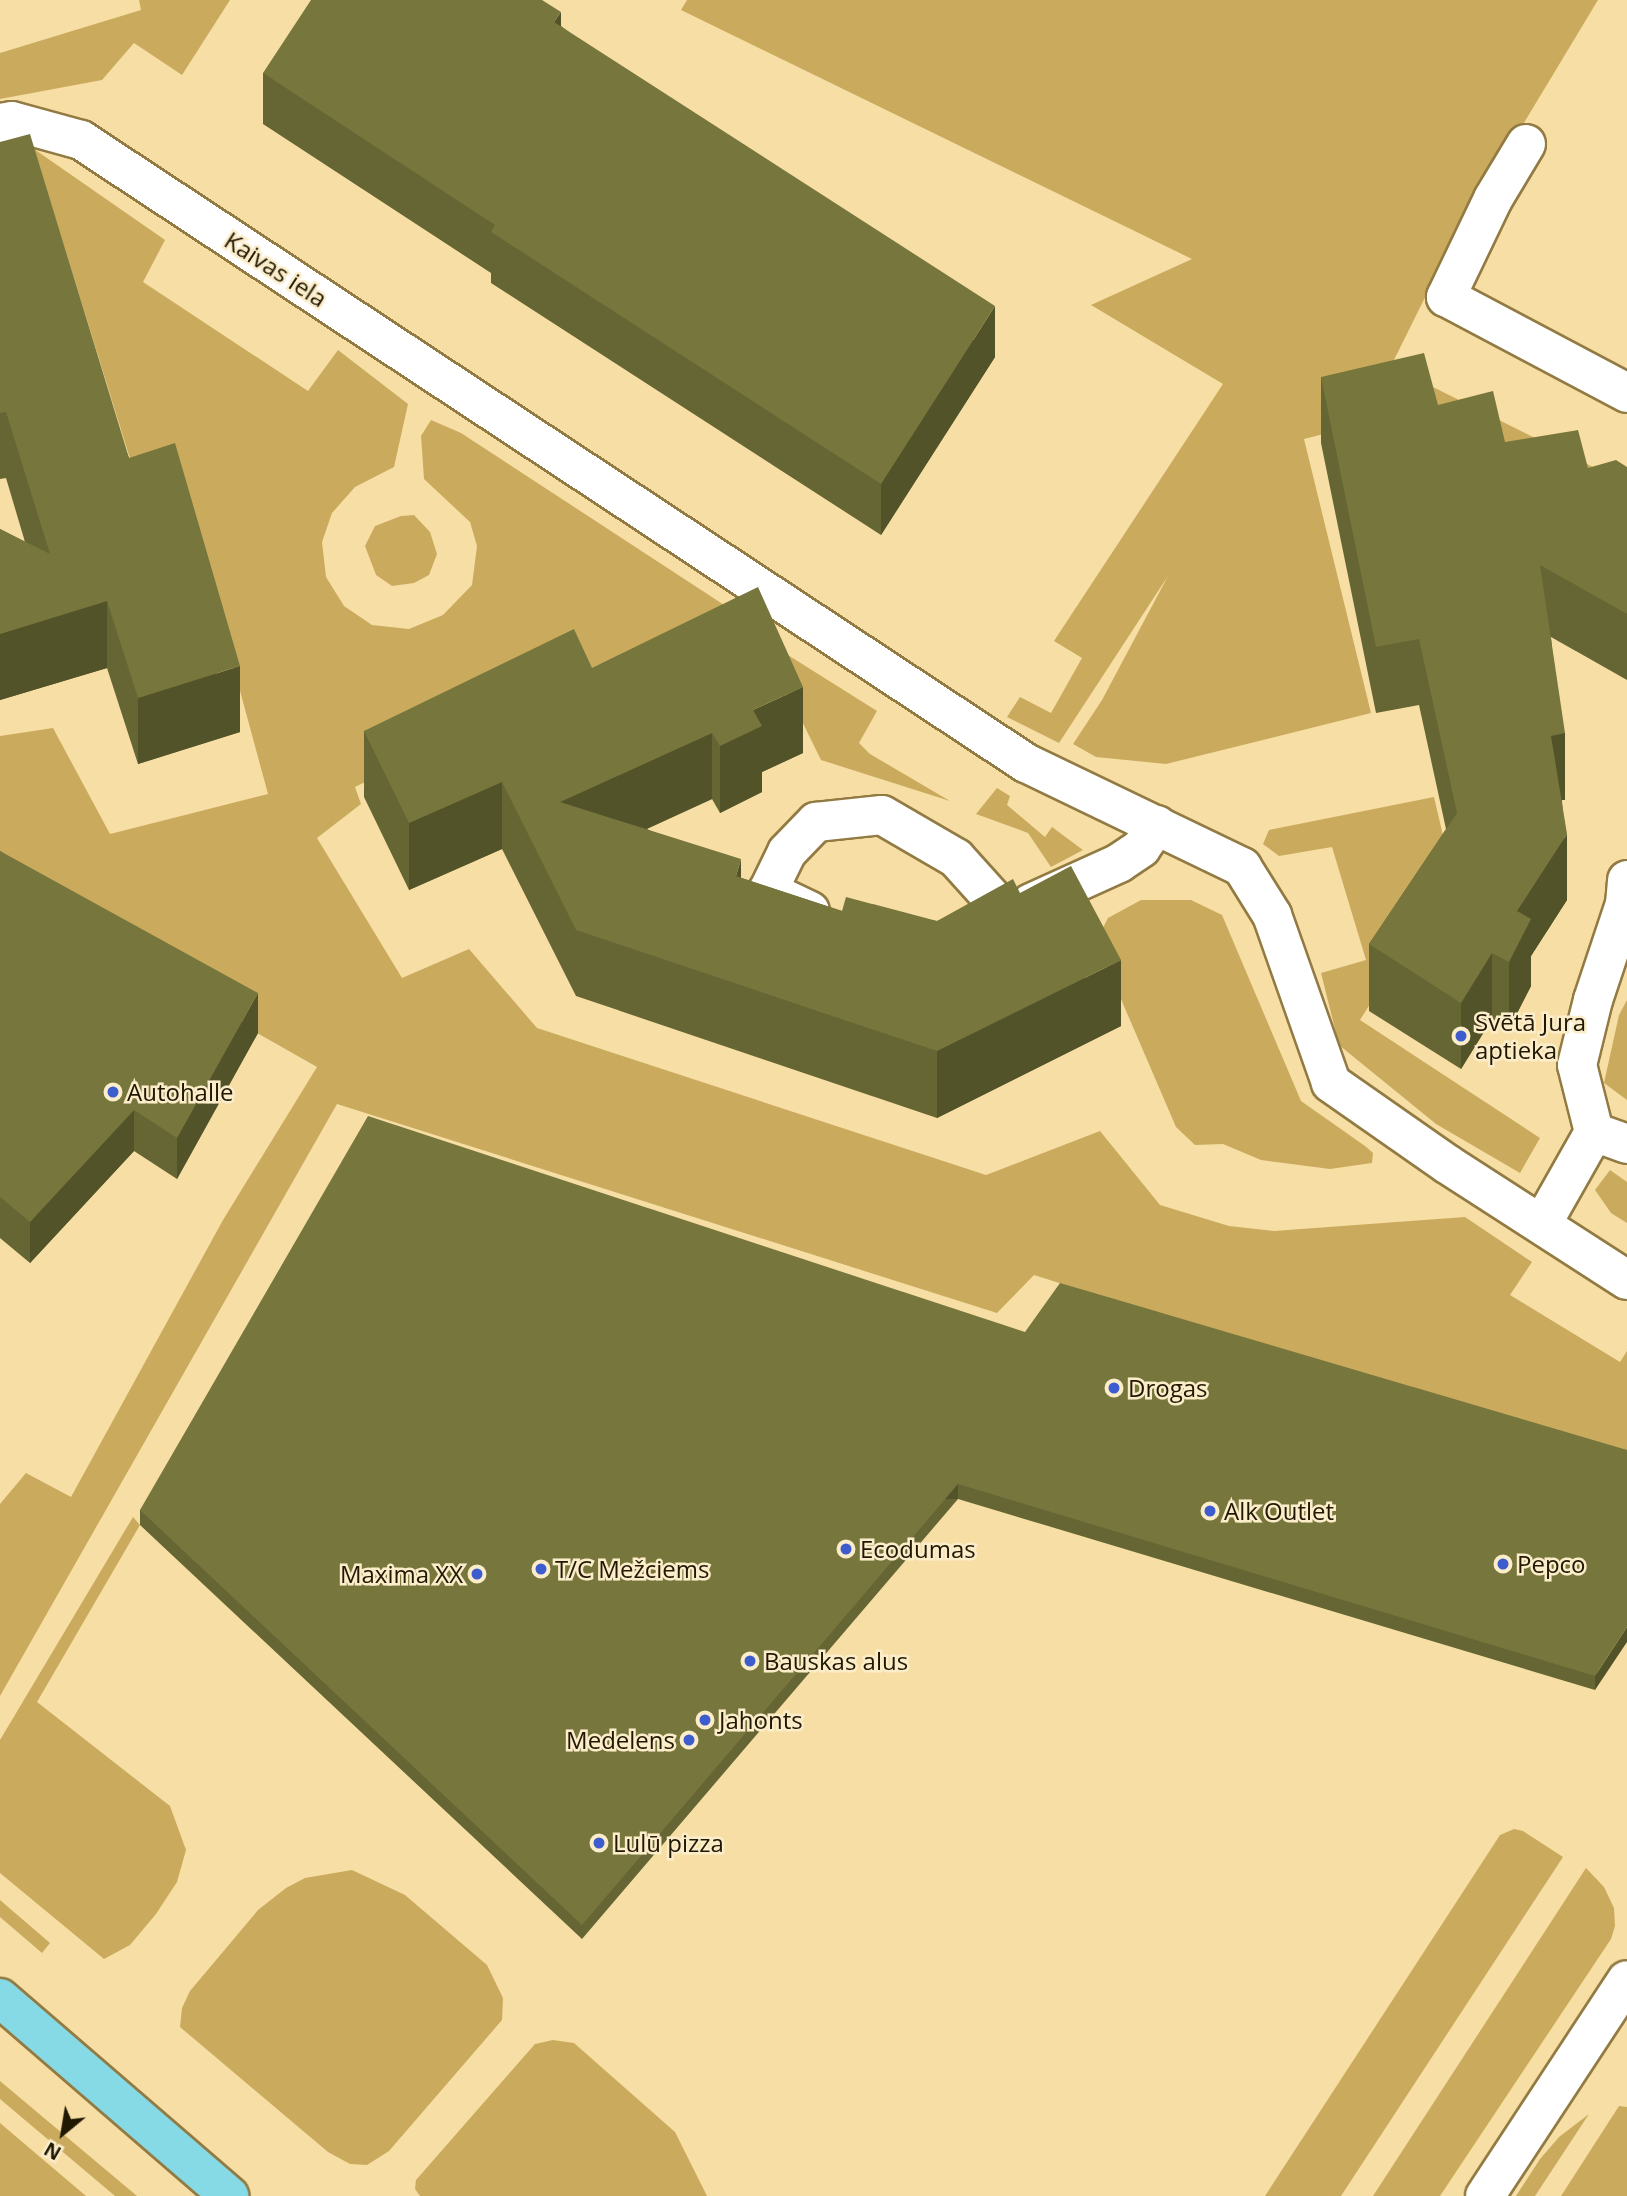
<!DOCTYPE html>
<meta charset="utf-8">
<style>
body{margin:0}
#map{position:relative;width:1627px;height:2196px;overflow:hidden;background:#f7dea4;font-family:"Open Sans",sans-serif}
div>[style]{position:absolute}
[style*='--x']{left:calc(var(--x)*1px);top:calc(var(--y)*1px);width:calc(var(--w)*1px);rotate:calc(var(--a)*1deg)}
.green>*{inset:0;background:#caab5e}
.roads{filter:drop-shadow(2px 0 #927b43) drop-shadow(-2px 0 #927b43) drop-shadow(0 2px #927b43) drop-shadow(0 -2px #927b43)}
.minor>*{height:38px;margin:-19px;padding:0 19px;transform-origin:19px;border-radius:19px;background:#fff}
.major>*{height:38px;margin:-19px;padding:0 19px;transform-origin:19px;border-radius:19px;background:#86dae5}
.wall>*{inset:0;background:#666534}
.shaded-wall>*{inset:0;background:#53532a;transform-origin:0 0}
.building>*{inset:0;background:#77763c}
.dots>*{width:19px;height:19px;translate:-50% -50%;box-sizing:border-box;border:4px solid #fbedca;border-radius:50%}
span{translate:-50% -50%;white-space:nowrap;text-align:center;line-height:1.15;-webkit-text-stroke:5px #fbedca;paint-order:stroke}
.street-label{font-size:24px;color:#211802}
.poi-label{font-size:24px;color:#211802}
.left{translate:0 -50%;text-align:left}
.right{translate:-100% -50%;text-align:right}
.north{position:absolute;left:28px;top:2098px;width:70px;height:70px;-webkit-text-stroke:5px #fbedca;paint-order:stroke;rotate:210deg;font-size:19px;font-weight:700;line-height:28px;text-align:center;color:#211802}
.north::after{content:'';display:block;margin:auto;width:24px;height:32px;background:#211802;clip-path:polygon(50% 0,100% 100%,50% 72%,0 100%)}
</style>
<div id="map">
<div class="green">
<i style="clip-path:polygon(139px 0,230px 0,182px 75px,134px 43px,102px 80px,0 99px,0 53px,141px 10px)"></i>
<i style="clip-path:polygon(687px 0,1598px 0,1454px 239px,1391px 366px,1627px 484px,1627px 521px,1418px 410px,1304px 439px,1371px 713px,1166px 764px,1096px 757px,1073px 744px,1102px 700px,1168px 576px,1059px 743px,1007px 717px,1020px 697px,1051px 713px,1082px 658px,1054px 641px,1223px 384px,1091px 305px,1192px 259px,681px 10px)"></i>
<i style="clip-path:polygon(34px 149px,165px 240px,143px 282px,308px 391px,338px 350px,408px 404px,394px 467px,355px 487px,332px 513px,322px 542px,326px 577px,344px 606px,372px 625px,409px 629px,443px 615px,472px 585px,477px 546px,470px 522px,424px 479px,421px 436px,431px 420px,461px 433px,744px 618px,573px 680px,355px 787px,361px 804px,317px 838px,402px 978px,469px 949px,537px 1028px,986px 1175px,1100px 1131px,1160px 1205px,1229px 1226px,1274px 1231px,1465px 1217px,1532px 1262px,1510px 1295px,1620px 1362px,1627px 1351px,1627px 1463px,1034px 1275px,997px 1313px,337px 1104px,0 1696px,0 1504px,26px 1473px,71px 1497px,223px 1220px,317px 1067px,0 887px,0 736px,53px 728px,110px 834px,268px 794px,189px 503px,136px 478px)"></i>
<i style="clip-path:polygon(414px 515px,430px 532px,437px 554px,429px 575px,414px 583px,392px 586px,376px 575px,365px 546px,375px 526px,401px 516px)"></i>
<i style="clip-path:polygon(761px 638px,877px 711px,859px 743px,870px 754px,950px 801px,821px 760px)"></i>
<i style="clip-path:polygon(997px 788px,1010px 796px,1007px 805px,1045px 837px,1052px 827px,1083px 850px,1051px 867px,1028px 833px,976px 814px)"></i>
<i style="clip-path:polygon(1434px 797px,1452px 874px,1360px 1020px,1540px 1138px,1520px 1173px,1436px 1124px,1339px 1045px,1321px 973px,1366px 960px,1332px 847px,1279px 856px,1263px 844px,1269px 830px)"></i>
<i style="clip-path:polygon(1141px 900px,1191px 900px,1222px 915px,1301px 1101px,1365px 1146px,1373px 1153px,1372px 1163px,1330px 1169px,1261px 1160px,1223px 1144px,1195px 1145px,1176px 1127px,1096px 941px,1108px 918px)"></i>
<i style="clip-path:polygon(1627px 1000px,1627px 1100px,1604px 1083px,1619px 1015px)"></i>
<i style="clip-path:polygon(1610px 1170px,1627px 1182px,1627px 1223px,1611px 1213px,1595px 1190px)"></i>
<i style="clip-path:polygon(133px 1517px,140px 1525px,37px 1702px,170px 1806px,186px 1850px,177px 1882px,156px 1914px,130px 1945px,104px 1959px,0 1873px,0 1740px)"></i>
<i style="clip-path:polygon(1514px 1829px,1523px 1831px,1563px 1857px,1341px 2196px,1265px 2196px,1500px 1835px)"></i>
<i style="clip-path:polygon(1586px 1868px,1604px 1887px,1614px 1908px,1615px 1926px,1611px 1939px,1440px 2196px,1373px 2196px)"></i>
<i style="clip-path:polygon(352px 1870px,405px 1895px,487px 1965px,503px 1998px,502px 2020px,389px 2151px,367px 2165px,350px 2164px,328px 2152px,180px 2027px,182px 2008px,190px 1991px,258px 1910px,286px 1888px,305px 1878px)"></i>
<i style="clip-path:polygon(0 1900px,50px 1943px,42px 1953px,0 1917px)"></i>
<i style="clip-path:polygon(553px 2040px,574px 2043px,675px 2132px,707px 2196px,420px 2196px,415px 2189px,416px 2180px,535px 2044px)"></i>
<i style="clip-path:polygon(0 2081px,137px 2196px,115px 2196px,0 2099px)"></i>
<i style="clip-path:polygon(1619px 2106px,1627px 2107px,1627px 2196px,1561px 2196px)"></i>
<i style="clip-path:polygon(1589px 2114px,1535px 2196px,1516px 2196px,1540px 2159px,1559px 2137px)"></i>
<i style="clip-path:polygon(0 2123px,86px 2196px,0 2196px)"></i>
</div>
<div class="roads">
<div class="minor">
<i style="--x:0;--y:123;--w:12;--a:-9"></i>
<i style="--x:12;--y:121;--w:72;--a:15.4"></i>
<i style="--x:81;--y:140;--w:1132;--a:33.4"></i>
<i style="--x:1026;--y:763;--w:240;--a:25.7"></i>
<i style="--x:1242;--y:867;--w:57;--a:58"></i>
<i style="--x:1272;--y:915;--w:178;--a:70.6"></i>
<i style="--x:1331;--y:1083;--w:141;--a:34.9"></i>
<i style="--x:1447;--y:1164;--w:214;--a:32.8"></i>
<i style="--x:1526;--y:144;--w:64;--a:121"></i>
<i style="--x:1493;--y:199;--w:109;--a:115.6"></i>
<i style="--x:1446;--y:297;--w:205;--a:27.9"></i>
<i style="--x:1031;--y:903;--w:97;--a:-24.4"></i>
<i style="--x:1119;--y:863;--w:27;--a:-34"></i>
<i style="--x:1141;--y:848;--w:28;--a:-55"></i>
<i style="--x:810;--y:911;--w:47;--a:-154.5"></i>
<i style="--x:768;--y:891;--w:43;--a:-64"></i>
<i style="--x:787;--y:852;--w:42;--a:-46"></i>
<i style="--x:816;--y:822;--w:66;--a:-6.1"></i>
<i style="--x:882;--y:815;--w:86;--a:30.2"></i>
<i style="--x:956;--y:858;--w:69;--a:48"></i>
<i style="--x:1594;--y:1132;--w:35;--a:20"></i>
<i style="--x:1542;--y:1224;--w:106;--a:-60.5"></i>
<i style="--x:1594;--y:1132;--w:69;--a:-104.2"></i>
<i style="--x:1577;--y:1065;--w:67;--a:-76.2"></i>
<i style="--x:1593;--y:1000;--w:101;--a:-71.6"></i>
<i style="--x:1625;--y:904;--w:24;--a:-85"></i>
<i style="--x:1485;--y:2196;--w:258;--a:-56.7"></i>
</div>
<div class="major">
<i style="--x:0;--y:1998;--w:303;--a:40.8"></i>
</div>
</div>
<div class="wall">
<i style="clip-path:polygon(561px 26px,995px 357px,881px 535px,491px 283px,491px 273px,263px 124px,263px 73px)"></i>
<i style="clip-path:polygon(0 142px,129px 458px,240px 732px,138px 764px,107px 668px,0 700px,0 529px,25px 542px,6px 478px,0 479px)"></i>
<i style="clip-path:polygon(1321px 377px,1438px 405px,1505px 442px,1588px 468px,1627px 467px,1627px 680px,1551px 637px,1565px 800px,1562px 800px,1567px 900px,1531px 956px,1531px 986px,1509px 1029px,1492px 1019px,1461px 1069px,1369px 1011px,1369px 944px,1446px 829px,1419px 705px,1376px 713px,1321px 443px)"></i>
<i style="clip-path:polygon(592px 668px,803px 753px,762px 772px,762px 792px,720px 813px,712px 799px,647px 829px,741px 878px,842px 911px,937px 921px,1020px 893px,1121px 1026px,937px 1118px,576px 996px,502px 849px,409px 890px,364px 797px,364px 731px)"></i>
<i style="clip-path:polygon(0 851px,258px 1033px,177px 1179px,134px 1151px,30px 1263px,0 1238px)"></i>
<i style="clip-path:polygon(1025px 1332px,1627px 1450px,1595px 1690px,958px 1499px,582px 1939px,140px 1525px,140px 1510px)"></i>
</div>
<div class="shaded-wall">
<i style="clip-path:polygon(561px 12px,561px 63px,554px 22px)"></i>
<i style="clip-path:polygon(995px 306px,995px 357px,881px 535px,881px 484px)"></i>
<i style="clip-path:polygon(107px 601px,107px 668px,0 700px,0 634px)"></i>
<i style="clip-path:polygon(240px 666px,240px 732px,138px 764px,138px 698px)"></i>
<i style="clip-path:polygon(803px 687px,803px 753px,762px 772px,762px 792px,720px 813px,720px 746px,753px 710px)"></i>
<i style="clip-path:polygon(712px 733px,712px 799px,560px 868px,560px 802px)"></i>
<i style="left:1565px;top:733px;width:67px;height:14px;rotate:90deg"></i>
<i style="clip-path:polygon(502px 782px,502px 849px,409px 890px,409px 823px)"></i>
<i style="clip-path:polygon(1567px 834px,1567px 900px,1531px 956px,1531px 986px,1509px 1029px,1509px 962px,1517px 911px)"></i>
<i style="clip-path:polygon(741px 859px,741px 925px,736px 876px)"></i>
<i style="clip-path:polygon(1492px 953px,1492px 1019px,1461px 1069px,1461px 1003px)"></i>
<i style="clip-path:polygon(1121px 960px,1121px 1026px,937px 1118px,937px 1051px)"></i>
<i style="clip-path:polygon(258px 993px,258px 1033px,177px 1179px,177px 1138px)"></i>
<i style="clip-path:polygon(134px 1110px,134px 1151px,30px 1263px,30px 1222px)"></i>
<i style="left:958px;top:1484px;width:15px;height:580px;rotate:90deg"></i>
<i style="clip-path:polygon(1627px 1627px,1627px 1642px,1595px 1690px,1595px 1676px)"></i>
</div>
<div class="building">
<i style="clip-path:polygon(311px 0,542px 0,561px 12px,554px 22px,995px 306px,881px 484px,491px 232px,495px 225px,263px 73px)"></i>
<i style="clip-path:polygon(30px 134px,129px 458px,175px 443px,240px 666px,138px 698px,107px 601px,0 634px,0 529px,50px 554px,6px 412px,0 413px,0 142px)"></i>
<i style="clip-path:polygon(1424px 353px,1438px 405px,1493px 391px,1505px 442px,1578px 430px,1588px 468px,1616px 460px,1627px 467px,1627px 614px,1540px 565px,1565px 733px,1551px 736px,1567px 834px,1517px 911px,1531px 919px,1509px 962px,1492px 953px,1461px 1003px,1369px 944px,1457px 813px,1419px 639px,1376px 647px,1321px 377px)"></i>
<i style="clip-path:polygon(758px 587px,803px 687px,753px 710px,762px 726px,720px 746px,712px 733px,560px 802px,741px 859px,736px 876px,842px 911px,846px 897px,937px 921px,1013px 879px,1020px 893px,1071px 866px,1121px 960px,937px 1051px,576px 930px,502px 782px,409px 823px,364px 731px,574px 629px,592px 668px)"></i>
<i style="clip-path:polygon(0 851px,258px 993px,177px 1138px,134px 1110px,30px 1222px,0 1197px)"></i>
<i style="clip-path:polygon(368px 1116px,1025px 1332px,1060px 1283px,1627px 1450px,1627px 1627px,1595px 1676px,958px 1484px,582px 1925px,140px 1510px)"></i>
</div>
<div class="dots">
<i style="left:1461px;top:1036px;background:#3d5dcf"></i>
<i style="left:113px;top:1092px;background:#3d5dcf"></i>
<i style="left:1114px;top:1388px;background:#3d5dcf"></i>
<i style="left:1210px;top:1511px;background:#3d5dcf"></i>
<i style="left:846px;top:1549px;background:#3d5dcf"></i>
<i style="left:1503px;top:1564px;background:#3d5dcf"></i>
<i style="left:541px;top:1569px;background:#3d5dcf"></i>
<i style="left:477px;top:1574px;background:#3d5dcf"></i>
<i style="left:750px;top:1661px;background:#3d5dcf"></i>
<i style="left:705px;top:1720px;background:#3d5dcf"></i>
<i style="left:689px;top:1740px;background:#3d5dcf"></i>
<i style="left:599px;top:1843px;background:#3d5dcf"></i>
</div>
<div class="street-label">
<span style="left:276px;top:269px;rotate:33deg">Kaivas iela</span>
</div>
<div class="poi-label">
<span class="left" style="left:1475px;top:1036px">Svētā Jura<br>aptieka</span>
<span class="left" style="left:127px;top:1092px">Autohalle</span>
<span class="left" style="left:1128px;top:1388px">Drogas</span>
<span class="left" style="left:1224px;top:1511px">Alk Outlet</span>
<span class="left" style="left:860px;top:1549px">Ecodumas</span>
<span class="left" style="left:1517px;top:1564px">Pepco</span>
<span class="left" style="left:555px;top:1569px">T/C Mežciems</span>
<span class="right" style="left:463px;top:1574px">Maxima XX</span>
<span class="left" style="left:764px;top:1661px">Bauskas alus</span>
<span class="left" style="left:719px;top:1720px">Jahonts</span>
<span class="right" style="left:675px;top:1740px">Medelens</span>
<span class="left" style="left:613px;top:1843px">Lulū pizza</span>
</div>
<div class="north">N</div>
</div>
